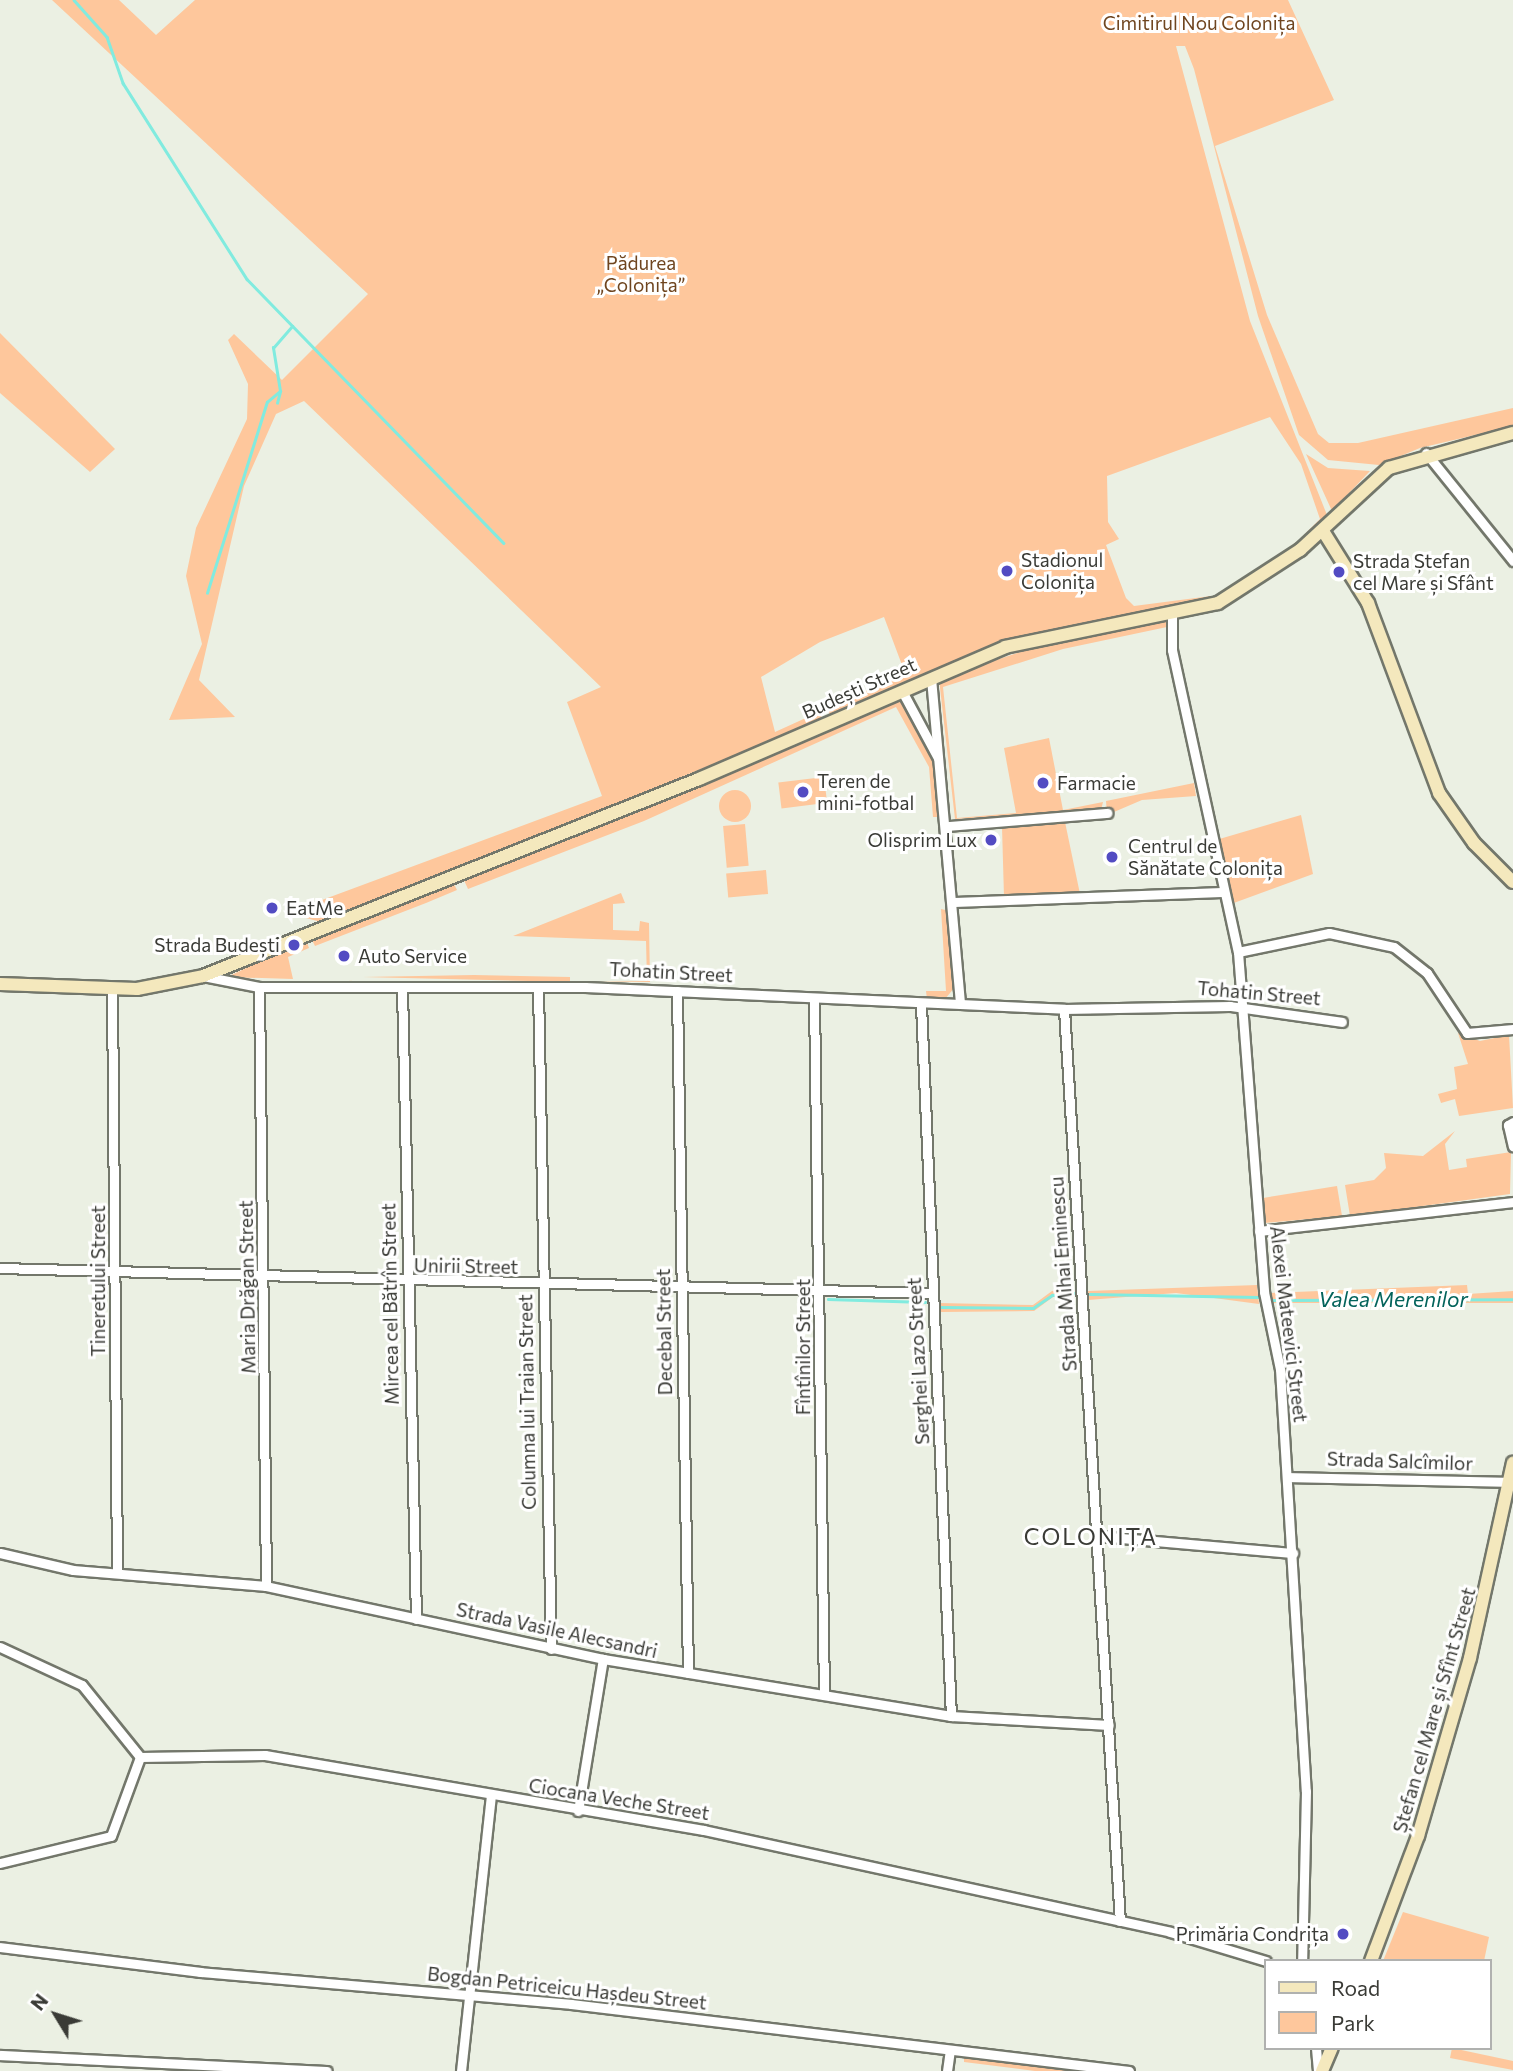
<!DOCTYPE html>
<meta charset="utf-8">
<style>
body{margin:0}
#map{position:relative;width:1513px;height:2071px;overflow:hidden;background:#ebf0e3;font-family:Commissioner,sans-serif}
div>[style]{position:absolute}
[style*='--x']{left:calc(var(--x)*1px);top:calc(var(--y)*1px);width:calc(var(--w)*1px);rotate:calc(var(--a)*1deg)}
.green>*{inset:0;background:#fec79c;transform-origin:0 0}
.round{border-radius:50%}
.stream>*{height:2.5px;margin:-1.25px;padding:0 1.25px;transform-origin:1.25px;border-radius:1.25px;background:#81ebdf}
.roads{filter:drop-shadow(2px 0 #73776b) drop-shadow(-2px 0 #73776b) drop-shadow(0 2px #73776b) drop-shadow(0 -2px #73776b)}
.street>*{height:9px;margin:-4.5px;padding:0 4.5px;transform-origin:4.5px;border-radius:4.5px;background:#fff}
.secondary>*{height:12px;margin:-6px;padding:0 6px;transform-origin:6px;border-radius:6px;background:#f4e8bd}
.dots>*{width:19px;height:19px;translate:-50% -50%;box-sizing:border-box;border:4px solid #fff;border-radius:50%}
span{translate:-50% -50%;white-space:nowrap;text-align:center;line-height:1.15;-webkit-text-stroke:6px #fff;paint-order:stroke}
.park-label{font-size:19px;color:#6f451f}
.poi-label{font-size:19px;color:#3a3b36}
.left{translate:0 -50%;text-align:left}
.right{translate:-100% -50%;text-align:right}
.street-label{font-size:19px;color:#3a3b36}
.water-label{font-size:21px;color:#03635b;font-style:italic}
.quarter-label{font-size:23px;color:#3a3b36;letter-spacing:2px}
.legend{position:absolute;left:1264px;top:1959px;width:228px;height:91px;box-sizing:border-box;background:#fff;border:2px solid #b0b1af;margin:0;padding:9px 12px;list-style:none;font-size:21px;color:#3a3b36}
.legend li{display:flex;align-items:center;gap:14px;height:35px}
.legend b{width:35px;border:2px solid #b0b1af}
.north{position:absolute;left:21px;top:1980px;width:70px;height:70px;-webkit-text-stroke:5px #fff;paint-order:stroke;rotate:308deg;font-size:19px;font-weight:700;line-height:28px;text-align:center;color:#3a3b36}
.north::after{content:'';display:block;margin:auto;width:24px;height:32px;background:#3a3b36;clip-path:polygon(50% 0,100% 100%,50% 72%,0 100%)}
</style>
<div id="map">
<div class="green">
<i style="clip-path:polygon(52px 0,119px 0,156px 35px,195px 0,1288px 0,1334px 100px,1215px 146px,1267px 315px,1318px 434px,1329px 443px,1358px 443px,1513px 408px,1513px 426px,1420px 448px,1379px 465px,1328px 460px,1299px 435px,1258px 316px,1194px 69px,1185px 46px,1176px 46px,1250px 321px,1327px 515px,1321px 522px,1304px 535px,1320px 519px,1301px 464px,1270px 417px,1107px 476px,1108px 522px,1119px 539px,1106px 545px,1126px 598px,1134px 606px,1211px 596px,1209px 601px,1009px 638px,832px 717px,826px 709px,905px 673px,884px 617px,820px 642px,761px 677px,775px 732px,819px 712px,823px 720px,321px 922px,287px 913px,602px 796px,567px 702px,601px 687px,304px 401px,276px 414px,244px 486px,199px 680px,235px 717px,169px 720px,202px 644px,186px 576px,196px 528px,247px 419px,248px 384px,228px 340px,234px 334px,282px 380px,368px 294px)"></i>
<i style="clip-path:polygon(0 333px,115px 449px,90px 472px,0 393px)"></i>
<i style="clip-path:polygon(1306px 454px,1328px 468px,1370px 471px,1332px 511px)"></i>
<i style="clip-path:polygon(1167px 620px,1167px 627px,1063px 649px,943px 687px,957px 818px,1016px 813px,1004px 748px,1049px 738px,1063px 810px,1103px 802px,1101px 810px,955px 819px,939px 679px,1078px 633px)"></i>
<i style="clip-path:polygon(894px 700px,904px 703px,937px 766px,942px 817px,933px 817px,929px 767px,896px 707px,644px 821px,468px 889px,463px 878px,700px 786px)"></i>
<i style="left:824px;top:777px;width:26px;height:46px;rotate:83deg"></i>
<i style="clip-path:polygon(1194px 783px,1196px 796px,1142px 800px,1107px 815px,1106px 801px)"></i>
<i class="round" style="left:719px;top:790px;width:32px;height:32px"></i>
<i style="clip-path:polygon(1301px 815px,1313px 874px,1231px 904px,1216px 840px)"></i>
<i style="clip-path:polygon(1065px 822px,1080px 894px,1004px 897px,1002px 827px)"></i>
<i style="left:745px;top:824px;width:42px;height:22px;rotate:85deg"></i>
<i style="left:766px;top:870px;width:24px;height:40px;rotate:85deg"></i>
<i style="clip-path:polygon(453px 882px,457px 890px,426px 903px,315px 946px,311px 938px)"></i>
<i style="clip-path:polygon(621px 893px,625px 903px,613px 904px,613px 930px,639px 931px,640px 921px,649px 923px,650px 982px,591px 982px,647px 981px,646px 941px,513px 936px)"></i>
<i style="clip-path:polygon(941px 909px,950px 911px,955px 987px,945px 999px,927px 999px,926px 991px,946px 991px)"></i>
<i style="clip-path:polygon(306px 940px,309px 948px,288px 957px,293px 979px,356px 981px,227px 977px)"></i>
<i style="clip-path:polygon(363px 977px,474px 975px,570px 977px,570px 982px)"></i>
<i style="clip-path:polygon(1458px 1033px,1480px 1041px,1509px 1035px,1513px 1108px,1459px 1116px,1455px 1099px,1441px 1103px,1438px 1094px,1457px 1089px,1454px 1067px,1468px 1064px)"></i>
<i style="clip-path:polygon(1455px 1131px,1445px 1144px,1449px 1170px,1467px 1167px,1466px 1159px,1511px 1152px,1510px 1194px,1350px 1216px,1345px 1185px,1374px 1180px,1386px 1168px,1384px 1153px,1423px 1156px)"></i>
<i style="clip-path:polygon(1337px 1186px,1342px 1216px,1265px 1223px,1263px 1198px)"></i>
<i style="clip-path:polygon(1257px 1285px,1259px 1304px,1176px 1293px,1088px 1300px,1088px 1291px)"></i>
<i style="clip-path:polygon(1467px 1285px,1468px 1294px,1513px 1291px,1513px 1303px,1272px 1303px,1270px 1293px)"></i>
<i style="clip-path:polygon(1074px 1288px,1074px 1297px,1053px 1297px,1034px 1311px,941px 1312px,939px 1303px,1033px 1305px,1052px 1291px)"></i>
<i style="clip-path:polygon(1403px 1912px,1489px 1937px,1484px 1961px,1383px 1961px)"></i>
<i style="clip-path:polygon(1452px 2048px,1513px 2061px,1513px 2070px,1450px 2058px)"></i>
<i style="clip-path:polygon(964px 2057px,1082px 2071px,1035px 2071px,964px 2062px)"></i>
</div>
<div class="stream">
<i style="--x:74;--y:0;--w:50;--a:48.3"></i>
<i style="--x:107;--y:37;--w:49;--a:70.8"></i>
<i style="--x:123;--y:83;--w:232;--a:57.7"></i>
<i style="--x:247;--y:279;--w:368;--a:45.8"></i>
<i style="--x:277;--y:403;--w:11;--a:-75"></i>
<i style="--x:207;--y:593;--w:200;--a:-72.6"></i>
<i style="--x:267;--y:402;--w:17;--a:-40"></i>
<i style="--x:280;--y:391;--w:44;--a:-99.2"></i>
<i style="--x:273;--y:348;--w:29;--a:-49"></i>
<i style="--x:1090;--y:1294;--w:168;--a:1"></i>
<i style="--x:828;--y:1299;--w:97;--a:1.8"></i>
<i style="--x:1272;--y:1300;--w:241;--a:-0.2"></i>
<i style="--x:940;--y:1307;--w:93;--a:0.6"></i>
<i style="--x:1033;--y:1308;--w:23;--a:-34"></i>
<i style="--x:1052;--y:1295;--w:22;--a:-5"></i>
</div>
<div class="roads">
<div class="street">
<i style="--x:1426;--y:453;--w:139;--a:51.1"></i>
<i style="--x:1172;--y:614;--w:36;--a:90"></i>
<i style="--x:1172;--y:650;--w:309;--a:77.7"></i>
<i style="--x:1238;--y:952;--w:341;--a:85.6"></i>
<i style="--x:1264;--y:1292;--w:79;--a:78.3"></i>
<i style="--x:1280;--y:1369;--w:423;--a:86.5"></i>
<i style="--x:1306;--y:1791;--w:170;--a:91.3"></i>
<i style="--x:931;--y:678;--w:327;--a:84.9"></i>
<i style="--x:902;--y:691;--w:76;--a:61.8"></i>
<i style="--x:948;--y:826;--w:160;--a:-4.7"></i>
<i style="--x:952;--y:902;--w:272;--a:-2.1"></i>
<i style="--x:1238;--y:952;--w:93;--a:-11.8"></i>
<i style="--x:1329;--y:933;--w:66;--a:12.2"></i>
<i style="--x:1394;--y:947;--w:42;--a:38.2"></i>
<i style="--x:1427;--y:973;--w:72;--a:56.3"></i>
<i style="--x:1467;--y:1033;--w:46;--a:-5"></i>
<i style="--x:203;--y:976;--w:57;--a:11.1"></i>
<i style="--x:259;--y:987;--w:326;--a:0"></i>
<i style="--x:585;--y:987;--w:480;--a:2.6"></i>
<i style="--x:1064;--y:1009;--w:166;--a:-1"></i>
<i style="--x:1230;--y:1006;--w:113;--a:8.1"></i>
<i style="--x:259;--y:987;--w:599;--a:89.33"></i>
<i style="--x:402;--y:987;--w:632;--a:88.73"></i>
<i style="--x:538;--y:987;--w:662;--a:88.88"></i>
<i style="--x:112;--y:989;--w:583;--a:89.51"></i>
<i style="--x:677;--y:991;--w:682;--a:89.08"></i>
<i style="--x:814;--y:998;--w:697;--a:89.18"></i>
<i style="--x:921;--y:1004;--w:713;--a:87.59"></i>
<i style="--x:1064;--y:1009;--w:914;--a:86.49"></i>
<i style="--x:1513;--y:1122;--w:6;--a:149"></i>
<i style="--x:1508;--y:1125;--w:22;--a:77"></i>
<i style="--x:1259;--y:1231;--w:256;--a:-6.5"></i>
<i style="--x:0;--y:1268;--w:932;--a:1.54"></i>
<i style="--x:1289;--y:1477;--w:221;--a:1.3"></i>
<i style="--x:1097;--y:1536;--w:197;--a:5"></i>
<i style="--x:0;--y:1553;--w:75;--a:13.1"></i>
<i style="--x:73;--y:1570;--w:194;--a:4.7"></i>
<i style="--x:266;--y:1586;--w:345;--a:12.2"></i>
<i style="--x:603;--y:1659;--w:353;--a:9.3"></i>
<i style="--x:951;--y:1716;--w:158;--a:3.3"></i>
<i style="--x:0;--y:1647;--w:90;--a:24.9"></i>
<i style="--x:82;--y:1685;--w:92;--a:51.1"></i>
<i style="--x:140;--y:1757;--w:125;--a:-0.9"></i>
<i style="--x:265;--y:1755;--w:445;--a:9.7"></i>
<i style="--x:704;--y:1830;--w:477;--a:12.3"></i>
<i style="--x:1170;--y:1932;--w:100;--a:16.8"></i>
<i style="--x:578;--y:1811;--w:154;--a:-80.7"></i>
<i style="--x:0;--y:1863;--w:114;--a:-13.7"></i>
<i style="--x:111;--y:1836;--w:84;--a:-69.8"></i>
<i style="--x:0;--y:1947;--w:202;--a:7.1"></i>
<i style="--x:200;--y:1972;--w:372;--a:4.9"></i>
<i style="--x:571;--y:2004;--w:562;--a:6.85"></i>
<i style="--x:1316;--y:2048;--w:23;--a:85"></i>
<i style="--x:0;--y:2055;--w:327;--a:2.8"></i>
<i style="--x:461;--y:2071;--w:278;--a:-83.8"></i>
<i style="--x:947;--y:2071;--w:21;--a:-82"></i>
</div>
<div class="secondary">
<i style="--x:1323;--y:531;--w:85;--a:58"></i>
<i style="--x:1368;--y:603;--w:203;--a:69.5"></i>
<i style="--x:1439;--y:793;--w:61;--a:55"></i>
<i style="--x:1474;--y:843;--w:55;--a:45"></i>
<i style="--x:0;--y:984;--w:137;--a:2.1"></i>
<i style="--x:137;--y:989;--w:67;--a:-11.1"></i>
<i style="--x:203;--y:976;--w:534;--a:-21.66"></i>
<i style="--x:699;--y:779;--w:333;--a:-23.3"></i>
<i style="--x:1005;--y:647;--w:217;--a:-11.7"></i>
<i style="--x:1218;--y:603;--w:98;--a:-32.9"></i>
<i style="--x:1300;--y:550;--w:121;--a:-42.7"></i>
<i style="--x:1389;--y:468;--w:129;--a:-15.8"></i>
<i style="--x:1371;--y:1961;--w:134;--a:-69.4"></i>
<i style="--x:1418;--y:1836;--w:185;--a:-73.7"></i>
<i style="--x:1470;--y:1658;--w:200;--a:-77.6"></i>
<i style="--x:1322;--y:2071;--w:25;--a:-67"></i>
</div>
</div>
<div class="dots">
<i style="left:1007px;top:571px;background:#524bc2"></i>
<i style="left:1339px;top:572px;background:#524bc2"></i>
<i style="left:1043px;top:783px;background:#524bc2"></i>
<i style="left:803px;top:792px;background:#524bc2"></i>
<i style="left:991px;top:840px;background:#524bc2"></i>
<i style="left:1112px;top:857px;background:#524bc2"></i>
<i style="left:272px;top:908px;background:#524bc2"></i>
<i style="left:294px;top:945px;background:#524bc2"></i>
<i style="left:344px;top:956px;background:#524bc2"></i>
<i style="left:1343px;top:1934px;background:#524bc2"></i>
</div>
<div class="park-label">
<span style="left:1199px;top:23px">Cimitirul Nou Colonița</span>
<span style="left:641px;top:274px">Pădurea<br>„Colonița”</span>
</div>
<div class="poi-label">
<span class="left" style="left:1021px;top:571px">Stadionul<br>Colonița</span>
<span class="left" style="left:1353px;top:572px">Strada Ștefan<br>cel Mare și Sfânt</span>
<span class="left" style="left:817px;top:792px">Teren de<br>mini-fotbal</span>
<span class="left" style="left:1057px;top:783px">Farmacie</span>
<span class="right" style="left:977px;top:840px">Olisprim Lux</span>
<span class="left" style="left:1128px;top:857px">Centrul de<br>Sănătate Colonița</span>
<span class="left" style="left:286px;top:908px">EatMe</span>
<span class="right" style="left:280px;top:945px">Strada Budești</span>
<span class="left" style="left:358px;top:956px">Auto Service</span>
<span class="right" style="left:1329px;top:1934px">Primăria Condrița</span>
</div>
<div class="street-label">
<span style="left:859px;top:688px;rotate:-24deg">Budești Street</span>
<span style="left:671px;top:972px;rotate:3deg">Tohatin Street</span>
<span style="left:1259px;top:993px;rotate:5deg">Tohatin Street</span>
<span style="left:466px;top:1266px;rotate:1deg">Unirii Street</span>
<span style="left:1063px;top:1274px;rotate:-94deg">Strada Mihai Eminescu</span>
<span style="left:98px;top:1281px;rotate:-90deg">Tineretului Street</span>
<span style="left:247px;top:1287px;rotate:-91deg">Maria Drăgan Street</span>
<span style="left:390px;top:1304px;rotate:-91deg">Mircea cel Bătrîn Street</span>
<span style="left:1289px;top:1324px;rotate:83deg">Alexei Mateevici Street</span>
<span style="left:664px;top:1332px;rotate:-91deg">Decebal Street</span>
<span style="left:803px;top:1347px;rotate:-90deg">Fîntînilor Street</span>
<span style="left:918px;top:1361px;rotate:-93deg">Serghei Lazo Street</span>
<span style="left:527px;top:1402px;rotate:-91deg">Columna lui Traian Street</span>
<span style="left:1400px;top:1461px;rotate:2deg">Strada Salcîmilor</span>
<span style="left:557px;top:1630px;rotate:12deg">Strada Vasile Alecsandri</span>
<span style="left:1434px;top:1710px;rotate:-74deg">Ștefan cel Mare și Sfînt Street</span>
<span style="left:619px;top:1799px;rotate:9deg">Ciocana Veche Street</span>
<span style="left:567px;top:1988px;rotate:6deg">Bogdan Petriceicu Hașdeu Street</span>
</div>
<div class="water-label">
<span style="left:1393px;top:1299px">Valea Merenilor</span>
</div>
<div class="quarter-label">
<span style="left:1091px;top:1536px">COLONIȚA</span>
</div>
<ul class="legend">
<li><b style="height:9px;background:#f4e8bd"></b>Road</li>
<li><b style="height:19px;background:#fec79c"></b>Park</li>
</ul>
<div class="north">N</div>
</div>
